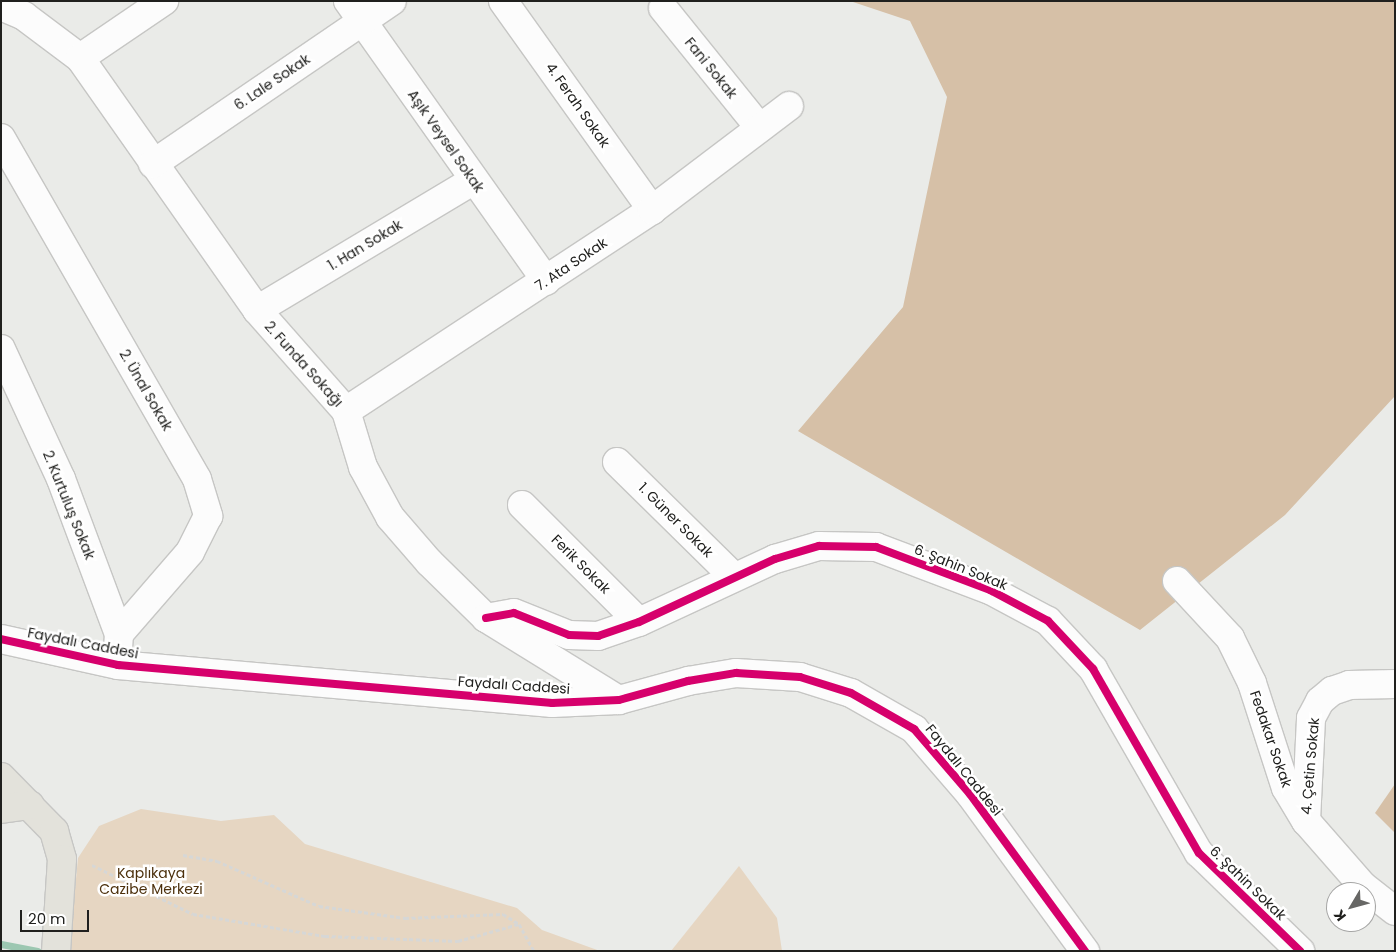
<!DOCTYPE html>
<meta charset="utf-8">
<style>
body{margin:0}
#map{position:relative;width:1396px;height:952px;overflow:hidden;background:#eaebe8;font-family:Poppins,sans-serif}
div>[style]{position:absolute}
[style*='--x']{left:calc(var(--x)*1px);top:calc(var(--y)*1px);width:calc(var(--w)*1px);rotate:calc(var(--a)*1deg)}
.green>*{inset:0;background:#e6d6c2}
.forest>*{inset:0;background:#d6c0a7}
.stream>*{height:7px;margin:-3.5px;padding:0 3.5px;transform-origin:3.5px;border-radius:3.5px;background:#9cc7b1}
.path>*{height:3px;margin-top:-1.5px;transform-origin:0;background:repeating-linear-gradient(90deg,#d6d7d6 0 4px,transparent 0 6.5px)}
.roads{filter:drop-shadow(1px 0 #c6c6c4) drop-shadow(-1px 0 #c6c6c4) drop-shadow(0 1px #c6c6c4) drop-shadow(0 -1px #c6c6c4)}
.minor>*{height:28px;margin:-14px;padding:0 14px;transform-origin:14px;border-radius:14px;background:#fcfcfc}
.major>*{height:28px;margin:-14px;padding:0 14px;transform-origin:14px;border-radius:14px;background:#e3e2db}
.cycleway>*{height:8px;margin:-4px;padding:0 4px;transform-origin:4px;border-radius:4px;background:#d6006c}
span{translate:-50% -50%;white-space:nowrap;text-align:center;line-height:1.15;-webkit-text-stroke:5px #fff;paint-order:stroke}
.street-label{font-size:14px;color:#20201e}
.park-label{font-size:14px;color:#4c300c}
.frame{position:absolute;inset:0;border:2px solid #20201e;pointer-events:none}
.north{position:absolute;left:1326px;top:882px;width:50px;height:50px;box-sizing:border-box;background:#fff;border:1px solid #a6a6a5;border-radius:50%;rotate:233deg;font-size:14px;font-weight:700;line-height:20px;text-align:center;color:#20201e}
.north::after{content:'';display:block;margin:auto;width:18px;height:22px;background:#676765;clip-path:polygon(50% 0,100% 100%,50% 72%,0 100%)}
.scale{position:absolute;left:20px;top:910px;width:69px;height:22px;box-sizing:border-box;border:2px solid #20201e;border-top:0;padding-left:6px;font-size:15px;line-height:18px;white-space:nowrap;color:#20201e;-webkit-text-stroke:4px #fff;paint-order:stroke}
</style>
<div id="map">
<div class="green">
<i style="clip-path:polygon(141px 809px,221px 821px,274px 815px,305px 844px,517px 908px,542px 930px,600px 951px,69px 951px,78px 858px,99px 826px)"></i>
<i style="clip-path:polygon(739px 866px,777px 918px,782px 951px,671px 951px)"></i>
</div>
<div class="forest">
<i style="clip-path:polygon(850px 1px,1395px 1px,1395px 396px,1285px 515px,1140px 630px,798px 431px,903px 307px,947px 97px,910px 21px)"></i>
<i style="clip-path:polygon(1395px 784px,1395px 833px,1375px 813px)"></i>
</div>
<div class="stream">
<i style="--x:1;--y:944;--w:37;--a:11"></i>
</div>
<div class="path">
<i style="--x:183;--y:855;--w:35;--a:10"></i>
<i style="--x:217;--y:861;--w:111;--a:23.8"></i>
<i style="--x:319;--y:906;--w:87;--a:7.9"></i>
<i style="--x:405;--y:918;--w:98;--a:-2.3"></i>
<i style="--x:503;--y:914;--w:19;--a:32"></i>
<i style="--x:519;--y:924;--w:31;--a:61"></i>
<i style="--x:92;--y:865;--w:112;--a:25.9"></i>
<i style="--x:193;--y:914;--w:134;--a:9.5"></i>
<i style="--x:325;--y:936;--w:133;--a:2.2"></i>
<i style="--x:458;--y:941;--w:63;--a:-15.6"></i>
</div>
<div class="roads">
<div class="minor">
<i style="--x:348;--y:1;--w:343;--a:54.7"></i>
<i style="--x:503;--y:1;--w:257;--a:54.5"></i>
<i style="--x:1;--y:6;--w:25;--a:23"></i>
<i style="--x:24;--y:16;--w:70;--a:36.9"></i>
<i style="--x:80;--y:58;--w:308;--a:54.9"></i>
<i style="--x:257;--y:310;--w:135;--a:48.6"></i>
<i style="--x:346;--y:411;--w:59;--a:73.1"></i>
<i style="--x:363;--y:467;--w:57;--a:61.6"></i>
<i style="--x:390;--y:517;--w:60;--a:49.1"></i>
<i style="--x:429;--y:562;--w:80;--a:44.5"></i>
<i style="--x:486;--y:618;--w:156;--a:31.7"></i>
<i style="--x:663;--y:8;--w:154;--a:51.1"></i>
<i style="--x:80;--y:58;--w:102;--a:-34.2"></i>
<i style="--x:1;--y:138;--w:393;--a:60.1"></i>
<i style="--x:197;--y:479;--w:39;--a:73"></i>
<i style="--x:208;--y:516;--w:40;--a:116.6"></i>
<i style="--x:190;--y:552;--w:108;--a:130.9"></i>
<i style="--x:153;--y:164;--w:289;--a:-34.3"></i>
<i style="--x:257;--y:310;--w:253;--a:-30.9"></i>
<i style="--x:1;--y:349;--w:143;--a:65.2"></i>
<i style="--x:61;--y:479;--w:165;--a:69.5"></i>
<i style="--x:119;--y:634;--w:15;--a:94"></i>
<i style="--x:346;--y:411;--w:366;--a:-33.3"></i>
<i style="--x:652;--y:210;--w:172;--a:-37.2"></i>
<i style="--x:617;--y:462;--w:164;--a:44.5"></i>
<i style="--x:522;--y:505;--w:165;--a:45"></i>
<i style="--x:1177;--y:581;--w:78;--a:47.1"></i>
<i style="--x:1230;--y:638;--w:50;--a:63.9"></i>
<i style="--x:1252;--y:683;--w:110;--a:72.1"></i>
<i style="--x:1286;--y:788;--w:39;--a:59"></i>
<i style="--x:1306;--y:821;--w:86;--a:48.8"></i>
<i style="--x:1363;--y:886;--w:41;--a:38"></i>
<i style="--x:486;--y:618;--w:28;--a:-10"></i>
<i style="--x:514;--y:613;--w:59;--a:21.8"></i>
<i style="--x:569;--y:635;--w:29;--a:2"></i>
<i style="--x:598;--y:636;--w:43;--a:-18.9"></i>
<i style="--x:639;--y:622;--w:150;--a:-24.9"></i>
<i style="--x:775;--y:559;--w:46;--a:-16.5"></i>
<i style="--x:819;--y:546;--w:57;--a:1"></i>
<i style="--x:876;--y:547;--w:122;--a:20.7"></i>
<i style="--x:990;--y:590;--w:66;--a:28.1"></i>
<i style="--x:1048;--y:621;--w:66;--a:46.8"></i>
<i style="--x:1093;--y:669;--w:212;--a:60.1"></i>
<i style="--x:1199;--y:853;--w:141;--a:44.1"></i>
<i style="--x:1;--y:639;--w:120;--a:12.5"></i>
<i style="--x:118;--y:665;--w:436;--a:5"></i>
<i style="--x:552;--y:703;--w:67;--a:-2.6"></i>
<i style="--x:619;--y:700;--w:72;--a:-15.4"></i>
<i style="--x:688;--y:681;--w:49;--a:-9.5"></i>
<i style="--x:736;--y:673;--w:64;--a:3.6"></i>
<i style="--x:800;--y:677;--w:53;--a:17.4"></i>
<i style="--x:851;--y:693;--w:73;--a:29.7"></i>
<i style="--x:914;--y:729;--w:86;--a:49.3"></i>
<i style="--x:970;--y:794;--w:195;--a:53.8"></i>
<i style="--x:1306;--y:821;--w:103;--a:-87.2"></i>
<i style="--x:1311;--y:718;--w:19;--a:-62"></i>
<i style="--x:1320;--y:701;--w:16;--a:-40"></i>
<i style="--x:1332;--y:691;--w:18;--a:-19"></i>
<i style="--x:1349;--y:685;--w:46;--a:-1.2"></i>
</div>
<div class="major">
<i style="--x:1;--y:777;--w:76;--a:45.5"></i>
<i style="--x:54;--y:831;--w:29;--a:74"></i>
<i style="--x:62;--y:859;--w:92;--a:93.7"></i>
<i style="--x:1;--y:809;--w:29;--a:-8"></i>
</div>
</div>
<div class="cycleway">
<i style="--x:486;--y:618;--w:28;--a:-10"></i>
<i style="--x:514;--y:613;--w:59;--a:21.8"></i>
<i style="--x:569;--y:635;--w:29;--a:2"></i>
<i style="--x:598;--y:636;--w:43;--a:-18.9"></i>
<i style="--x:639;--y:622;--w:150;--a:-24.9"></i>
<i style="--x:775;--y:559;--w:46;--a:-16.5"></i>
<i style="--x:819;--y:546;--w:57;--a:1"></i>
<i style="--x:876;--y:547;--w:122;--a:20.7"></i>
<i style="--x:990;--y:590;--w:66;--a:28.1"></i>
<i style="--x:1048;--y:621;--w:66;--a:46.8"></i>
<i style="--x:1093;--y:669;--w:212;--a:60.1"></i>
<i style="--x:1199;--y:853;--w:141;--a:44.1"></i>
<i style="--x:1;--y:639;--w:120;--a:12.5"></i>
<i style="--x:118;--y:665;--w:436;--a:5"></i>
<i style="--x:552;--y:703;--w:67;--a:-2.6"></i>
<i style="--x:619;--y:700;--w:72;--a:-15.4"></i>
<i style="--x:688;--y:681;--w:49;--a:-9.5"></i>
<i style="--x:736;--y:673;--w:64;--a:3.6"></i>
<i style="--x:800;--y:677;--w:53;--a:17.4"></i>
<i style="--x:851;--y:693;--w:73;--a:29.7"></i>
<i style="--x:914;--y:729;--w:86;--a:49.3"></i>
<i style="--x:970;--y:794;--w:195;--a:53.8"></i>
</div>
<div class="street-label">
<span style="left:711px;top:68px;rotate:51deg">Fani Sokak</span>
<span style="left:272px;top:82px;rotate:-34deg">6. Lale Sokak</span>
<span style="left:578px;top:105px;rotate:55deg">4. Ferah Sokak</span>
<span style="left:446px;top:141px;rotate:55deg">Aşık Veysel Sokak</span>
<span style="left:365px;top:245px;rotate:-31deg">1. Han Sokak</span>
<span style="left:571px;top:264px;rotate:-34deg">7. Ata Sokak</span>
<span style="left:304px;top:364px;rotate:48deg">2. Funda Sokağı</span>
<span style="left:146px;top:390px;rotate:60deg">2. Ünal Sokak</span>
<span style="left:69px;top:505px;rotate:68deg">2. Kurtuluş Sokak</span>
<span style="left:676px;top:520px;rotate:45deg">1. Güner Sokak</span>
<span style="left:581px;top:564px;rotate:45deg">Ferik Sokak</span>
<span style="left:961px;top:567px;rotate:22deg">6. Şahin Sokak</span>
<span style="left:83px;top:643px;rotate:11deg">Faydalı Caddesi</span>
<span style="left:514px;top:685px;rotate:4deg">Faydalı Caddesi</span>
<span style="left:1271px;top:739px;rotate:71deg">Fedakar Sokak</span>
<span style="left:1310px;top:766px;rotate:-85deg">4. Çetin Sokak</span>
<span style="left:964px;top:770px;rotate:51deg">Faydalı Caddesi</span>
<span style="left:1248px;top:883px;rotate:44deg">6. Şahin Sokak</span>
</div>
<div class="park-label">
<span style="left:151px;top:881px">Kaplıkaya<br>Cazibe Merkezi</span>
</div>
<div class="frame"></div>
<div class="north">K</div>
<div class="scale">20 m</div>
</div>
